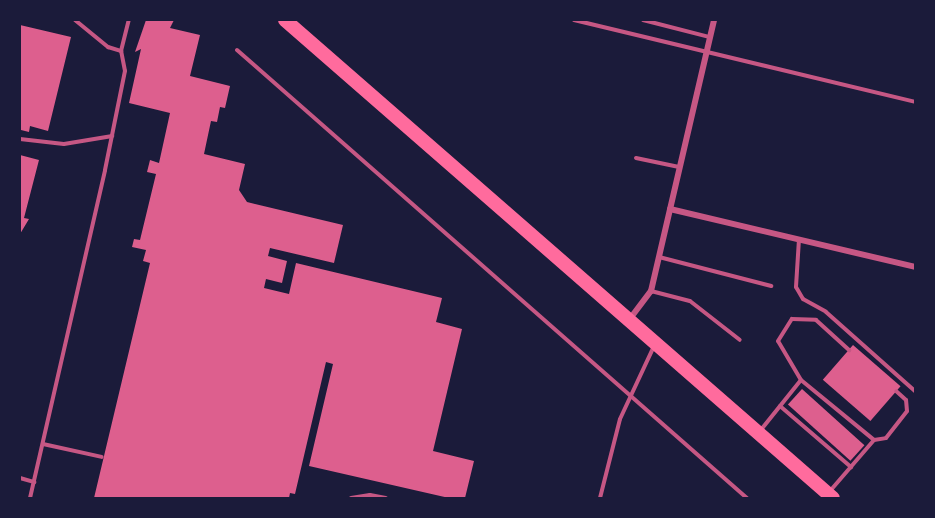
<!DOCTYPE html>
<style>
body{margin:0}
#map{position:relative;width:935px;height:518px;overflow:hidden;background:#1b1b3a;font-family:"Varela Round",sans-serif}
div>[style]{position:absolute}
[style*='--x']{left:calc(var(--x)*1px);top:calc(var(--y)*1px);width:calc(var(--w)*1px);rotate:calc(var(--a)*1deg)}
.building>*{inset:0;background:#dd5f8e;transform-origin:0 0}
.service>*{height:4px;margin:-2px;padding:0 2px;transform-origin:2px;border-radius:2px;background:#c65784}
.minor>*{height:6px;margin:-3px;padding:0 3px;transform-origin:3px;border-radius:3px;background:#c65784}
.trunk>*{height:14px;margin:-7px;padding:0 7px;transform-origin:7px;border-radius:7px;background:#ff6b9d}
span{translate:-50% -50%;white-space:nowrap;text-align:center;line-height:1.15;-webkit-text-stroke:5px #1b1b3a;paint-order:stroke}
.frame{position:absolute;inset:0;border:21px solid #1b1b3a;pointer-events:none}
</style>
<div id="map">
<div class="building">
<i style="clip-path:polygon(146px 20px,174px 20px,170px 28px,200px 35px,190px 76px,230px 86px,225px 108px,220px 107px,217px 122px,211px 121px,204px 154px,245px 164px,239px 190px,247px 202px,343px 225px,334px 263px,270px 248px,268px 256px,287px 261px,282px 283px,266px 279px,264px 288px,289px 294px,296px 263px,442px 298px,436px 322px,462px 329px,433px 451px,474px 461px,465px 498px,449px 498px,309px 466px,333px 364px,326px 362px,295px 494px,290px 493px,289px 498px,94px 498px,150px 263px,143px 261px,146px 250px,132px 247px,134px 239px,140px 240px,156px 174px,147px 172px,150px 160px,159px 163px,170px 113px,129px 103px,141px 49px,135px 52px)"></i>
<i style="clip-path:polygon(20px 25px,71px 37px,48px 131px,30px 126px,29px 132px,21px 130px)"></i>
<i style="clip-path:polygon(20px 155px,39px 160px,24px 218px,29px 219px,20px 234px)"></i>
<i style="left:853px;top:345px;width:63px;height:46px;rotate:41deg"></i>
<i style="left:802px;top:389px;width:84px;height:21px;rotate:42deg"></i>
</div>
<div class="service">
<i style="--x:75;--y:20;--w:43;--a:39.3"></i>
<i style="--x:108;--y:47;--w:14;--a:17"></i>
<i style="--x:574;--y:20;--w:352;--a:13.5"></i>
<i style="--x:643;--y:20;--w:68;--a:14.4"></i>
<i style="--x:237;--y:50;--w:679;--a:41.3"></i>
<i style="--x:20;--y:139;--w:44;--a:6.5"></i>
<i style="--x:64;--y:144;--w:49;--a:-9.5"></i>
<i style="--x:636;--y:158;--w:44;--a:11.8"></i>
<i style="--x:799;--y:239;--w:48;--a:93.6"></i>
<i style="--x:796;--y:287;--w:14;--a:60"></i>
<i style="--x:803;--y:299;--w:26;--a:29"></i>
<i style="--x:826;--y:312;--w:120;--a:41.6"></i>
<i style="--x:659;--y:257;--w:116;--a:14.5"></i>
<i style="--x:651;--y:291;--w:40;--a:14.4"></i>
<i style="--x:690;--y:301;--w:63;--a:38"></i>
<i style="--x:801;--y:380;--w:45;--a:-120.5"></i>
<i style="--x:778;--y:341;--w:26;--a:-58"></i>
<i style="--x:792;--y:319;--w:24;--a:2"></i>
<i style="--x:816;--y:320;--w:45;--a:42.3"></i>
<i style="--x:780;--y:406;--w:94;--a:40.7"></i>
<i style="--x:760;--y:431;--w:65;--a:-51.2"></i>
<i style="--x:801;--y:380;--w:94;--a:39.4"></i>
<i style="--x:874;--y:440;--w:67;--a:130.8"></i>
<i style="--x:874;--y:440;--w:12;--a:-9"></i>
<i style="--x:886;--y:438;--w:34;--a:-52"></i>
<i style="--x:907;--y:411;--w:11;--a:-95"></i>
<i style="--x:906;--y:400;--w:13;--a:-138"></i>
<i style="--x:43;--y:444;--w:60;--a:12.4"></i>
<i style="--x:20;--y:478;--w:15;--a:16"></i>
<i style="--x:30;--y:498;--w:336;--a:-77.1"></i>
<i style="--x:105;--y:170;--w:101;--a:-78.6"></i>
<i style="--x:125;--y:71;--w:20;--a:-101"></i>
<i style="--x:121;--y:51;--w:32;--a:-76"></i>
<i style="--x:351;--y:498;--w:19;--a:-9"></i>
<i style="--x:370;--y:495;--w:16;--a:11"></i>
<i style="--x:600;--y:498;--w:81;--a:-75.8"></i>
<i style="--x:620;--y:419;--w:81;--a:-65"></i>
</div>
<div class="minor">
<i style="--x:670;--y:209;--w:253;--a:13.3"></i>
<i style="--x:629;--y:320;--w:36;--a:-53"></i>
<i style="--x:651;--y:291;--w:278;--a:-76.9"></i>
</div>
<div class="trunk">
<i style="--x:285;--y:20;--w:727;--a:41.1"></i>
</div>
<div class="frame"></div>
</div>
